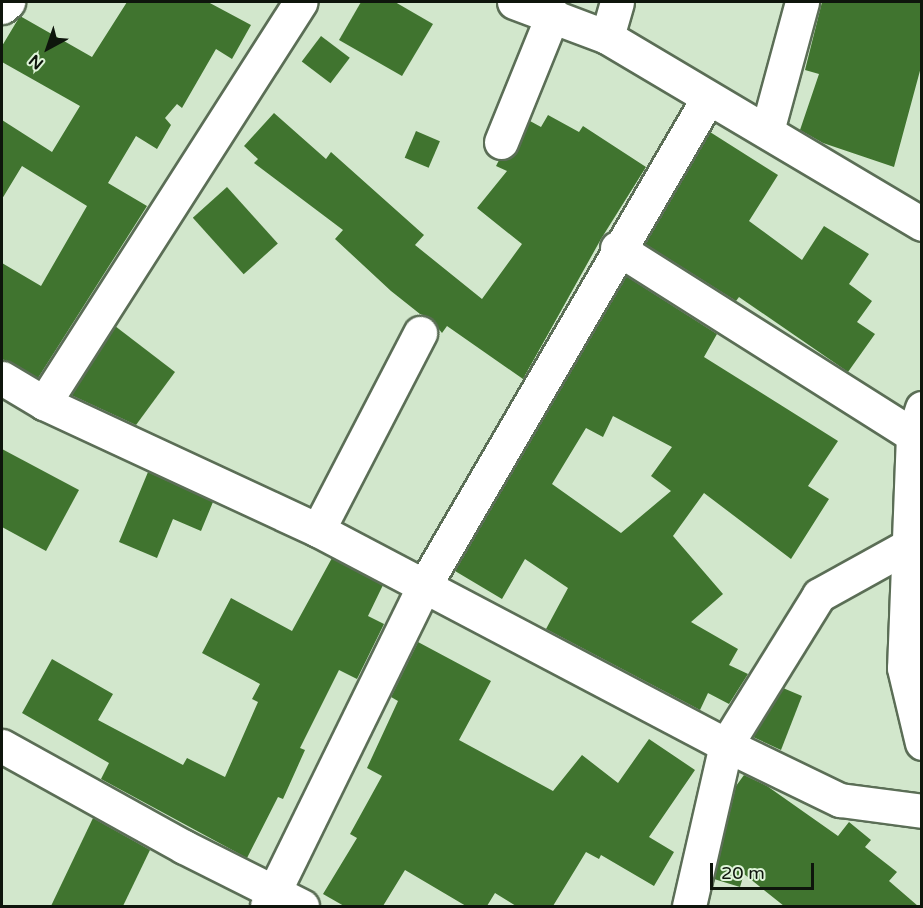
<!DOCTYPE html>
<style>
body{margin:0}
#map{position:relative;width:923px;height:908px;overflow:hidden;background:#d2e7cc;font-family:"Varela Round",sans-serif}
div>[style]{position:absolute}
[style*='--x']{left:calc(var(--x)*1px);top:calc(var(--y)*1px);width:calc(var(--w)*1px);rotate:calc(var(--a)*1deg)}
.building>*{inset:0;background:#40742f;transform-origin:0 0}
.roads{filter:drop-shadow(2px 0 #5b6e56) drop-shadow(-2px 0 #5b6e56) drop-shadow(0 2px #5b6e56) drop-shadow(0 -2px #5b6e56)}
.minor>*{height:33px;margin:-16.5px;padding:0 16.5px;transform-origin:16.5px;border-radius:16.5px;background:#fff}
.secondary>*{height:33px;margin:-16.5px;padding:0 16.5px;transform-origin:16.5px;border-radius:16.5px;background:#fff}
span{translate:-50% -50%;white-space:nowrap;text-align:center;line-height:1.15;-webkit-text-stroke:4.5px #dff5d9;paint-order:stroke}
.frame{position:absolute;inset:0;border:3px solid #0e150c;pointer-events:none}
.north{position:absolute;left:18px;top:18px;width:60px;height:60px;-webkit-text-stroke:4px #dff5d9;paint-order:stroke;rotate:220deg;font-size:16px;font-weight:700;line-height:24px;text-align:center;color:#0e150c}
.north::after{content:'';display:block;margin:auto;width:21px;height:27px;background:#0e150c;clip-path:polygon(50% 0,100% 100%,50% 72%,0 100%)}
.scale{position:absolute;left:710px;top:863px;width:104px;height:27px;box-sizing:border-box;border:3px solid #0e150c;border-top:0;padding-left:8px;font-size:18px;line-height:21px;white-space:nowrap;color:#0e150c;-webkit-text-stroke:4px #dff5d9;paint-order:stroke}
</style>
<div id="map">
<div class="building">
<i style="clip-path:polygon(127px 2px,208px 2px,251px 25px,232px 59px,216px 49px,182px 108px,177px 104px,165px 118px,171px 125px,157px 149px,136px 136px,108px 183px,147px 206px,38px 378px,2px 359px,2px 263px,41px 286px,87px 206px,22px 166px,2px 199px,2px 120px,52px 152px,80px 106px,2px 62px,2px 46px,20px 16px,92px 57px)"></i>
<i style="clip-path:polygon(361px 2px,395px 2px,433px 24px,402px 76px,339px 40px)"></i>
<i style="clip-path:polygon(822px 2px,921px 2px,921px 67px,894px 167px,823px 143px,800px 130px,819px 74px,805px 70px)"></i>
<i style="left:321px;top:36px;width:36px;height:32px;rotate:37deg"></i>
<i style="clip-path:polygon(274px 113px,326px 159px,331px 152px,424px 235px,415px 245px,482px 299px,522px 244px,477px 208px,507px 171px,496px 166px,499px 160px,513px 156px,530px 121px,541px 127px,548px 115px,579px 132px,583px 126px,646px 167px,601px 239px,523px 379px,447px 326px,442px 333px,429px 317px,420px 314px,391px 291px,335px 239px,343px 230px,254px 163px,258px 159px,244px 146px)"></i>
<i style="left:416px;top:131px;width:26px;height:29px;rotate:23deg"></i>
<i style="clip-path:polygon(710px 132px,778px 175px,749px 221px,802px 260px,824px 226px,869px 254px,849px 284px,872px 301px,857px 322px,875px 334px,848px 372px,739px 297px,736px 301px,645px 244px)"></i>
<i style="left:227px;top:187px;width:76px;height:46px;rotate:48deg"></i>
<i style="clip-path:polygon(evenodd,626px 276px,717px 334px,704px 357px,838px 441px,808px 486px,829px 499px,791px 559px,704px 493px,673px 536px,723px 594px,691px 622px,738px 649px,729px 665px,748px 674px,729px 704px,708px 693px,700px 710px,546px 629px,568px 588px,525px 559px,502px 599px,455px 571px,626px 276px,613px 416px,672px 447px,651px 476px,671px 491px,621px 533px,552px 484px,586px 428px,603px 437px,613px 416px)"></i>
<i style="clip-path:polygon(115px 326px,175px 372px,136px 425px,71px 395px)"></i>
<i style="clip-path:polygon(2px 449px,79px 490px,46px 551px,2px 527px)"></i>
<i style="clip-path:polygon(148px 472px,213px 502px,201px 531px,173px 519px,157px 558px,119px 542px)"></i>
<i style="clip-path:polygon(332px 558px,383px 585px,368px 616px,384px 624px,357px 679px,339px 670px,300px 748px,305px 750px,283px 799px,278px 797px,247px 858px,101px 779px,109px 763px,22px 713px,52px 659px,113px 694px,98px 720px,183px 765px,187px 758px,225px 777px,258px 702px,252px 699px,260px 684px,202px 653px,231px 598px,292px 631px)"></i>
<i style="clip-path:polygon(418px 642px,491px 681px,459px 740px,553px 791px,582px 755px,618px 783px,649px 739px,695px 770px,649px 837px,674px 852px,654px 886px,601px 855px,599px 859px,586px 852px,553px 906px,516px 906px,495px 893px,487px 906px,466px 906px,405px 870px,383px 906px,344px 906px,323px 894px,357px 838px,350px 834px,382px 776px,367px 768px,398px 701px,391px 697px)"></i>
<i style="clip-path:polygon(783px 688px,802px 696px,781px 750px,753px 737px)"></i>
<i style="clip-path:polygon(744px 775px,767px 786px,838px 836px,849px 822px,871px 840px,865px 847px,897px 872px,889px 881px,918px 906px,784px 906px,744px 874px,740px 887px,714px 879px,736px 786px)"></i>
<i style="clip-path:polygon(93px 818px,150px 850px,123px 906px,51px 906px)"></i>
</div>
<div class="roads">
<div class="minor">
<i style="--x:514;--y:2;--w:99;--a:20.6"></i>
<i style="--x:607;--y:37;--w:366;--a:30.7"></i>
<i style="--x:2;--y:7;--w:8;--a:-40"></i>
<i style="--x:607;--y:37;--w:36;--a:-74"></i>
<i style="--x:767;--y:131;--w:134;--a:-74.8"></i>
<i style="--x:501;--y:142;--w:138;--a:-67.9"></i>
<i style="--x:617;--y:248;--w:350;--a:32.3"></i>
<i style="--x:2;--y:378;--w:49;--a:30.8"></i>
<i style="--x:44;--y:403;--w:302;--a:24.9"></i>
<i style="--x:318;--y:530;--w:461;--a:27.8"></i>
<i style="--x:726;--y:745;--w:127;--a:25.8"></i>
<i style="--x:840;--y:800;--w:83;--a:7.6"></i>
<i style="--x:44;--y:403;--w:476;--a:-57.4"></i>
<i style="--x:318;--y:530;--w:222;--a:-62.6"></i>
<i style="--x:2;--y:746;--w:208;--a:29"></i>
<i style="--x:184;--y:847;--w:132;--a:26.6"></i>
<i style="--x:267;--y:906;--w:356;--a:-63.9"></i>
<i style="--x:424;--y:586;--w:565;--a:-59.8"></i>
<i style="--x:689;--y:906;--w:165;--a:-77.1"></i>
<i style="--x:726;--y:745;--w:176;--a:-58.2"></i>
<i style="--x:819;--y:595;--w:105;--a:-29"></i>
</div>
<div class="secondary">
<i style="--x:922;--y:408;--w:28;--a:108"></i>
<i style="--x:913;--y:435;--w:233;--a:92.2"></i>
<i style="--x:904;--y:668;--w:77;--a:76.5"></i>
</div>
</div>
<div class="frame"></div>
<div class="north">N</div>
<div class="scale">20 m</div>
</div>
